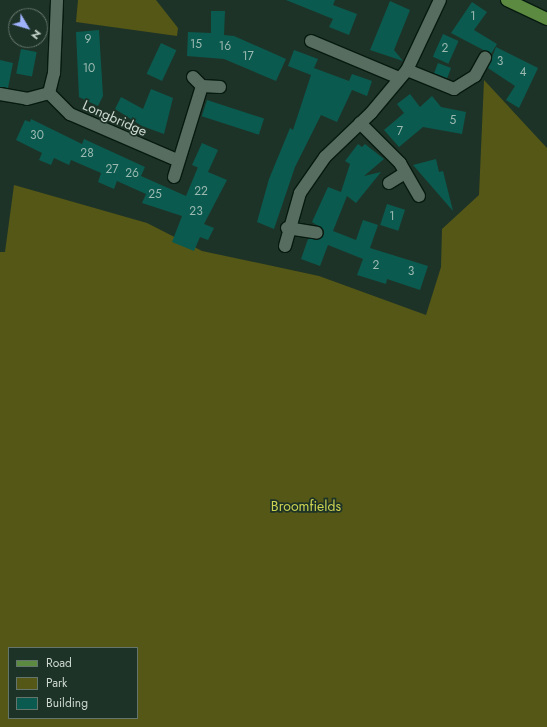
<!DOCTYPE html>
<style>
body{margin:0}
#map{position:relative;width:547px;height:727px;overflow:hidden;background:#1e3327;font-family:Jost,sans-serif}
div>[style]{position:absolute}
[style*='--x']{left:calc(var(--x)*1px);top:calc(var(--y)*1px);width:calc(var(--w)*1px);rotate:calc(var(--a)*1deg)}
.green>*{inset:0;background:#555716}
.building>*{inset:0;background:#0b5a4f;transform-origin:0 0}
.roads{filter:drop-shadow(1px 0 #071a10) drop-shadow(-1px 0 #071a10) drop-shadow(0 1px #071a10) drop-shadow(0 -1px #071a10)}
.minor>*{height:12px;margin:-6px;padding:0 6px;transform-origin:6px;border-radius:6px;background:#576d5f}
.major>*{height:12px;margin:-6px;padding:0 6px;transform-origin:6px;border-radius:6px;background:#5b8a40}
span{translate:-50% -50%;white-space:nowrap;text-align:center;line-height:1.15;-webkit-text-stroke:3.5px #1e3327;paint-order:stroke}
.number-label{font-size:12px;color:#9cb9b0}
.number-label span{-webkit-text-stroke-width:0}
.street-label{font-size:14px;color:#cdd9d1}
.park-label{font-size:14px;color:#ccd250}
.legend{position:absolute;left:8px;top:647px;width:130px;height:72px;box-sizing:border-box;background:#1e3327;border:1px solid #64756b;margin:0;padding:5px 7px;list-style:none;font-size:12px;color:#cdd9d1}
.legend li{display:flex;align-items:center;gap:8px;height:20px}
.legend b{width:20px;border:1px solid #64756b}
.north{position:absolute;left:8px;top:8px;width:40px;height:40px;box-sizing:border-box;background:#1e3327;border:1px solid #64756b;border-radius:50%;rotate:128deg;font-size:11px;font-weight:700;line-height:16px;text-align:center;color:#cdd9d1}
.north::after{content:'';display:block;margin:auto;width:14px;height:18px;background:#9fb3fd;clip-path:polygon(50% 0,100% 100%,50% 72%,0 100%)}
</style>
<div id="map">
<div class="green">
<i style="clip-path:polygon(78px 0,156px 0,178px 28px,177px 36px,76px 22px)"></i>
<i style="clip-path:polygon(evenodd,484px 80px,547px 148px,547px 727px,0 727px,0 252px,5px 252px,14px 185px,147px 223px,202px 251px,319px 276px,426px 315px,441px 267px,442px 229px,479px 195px,484px 80px,9px 648px,137px 648px,137px 718px,9px 718px,9px 648px)"></i>
</div>
<div class="building">
<i style="clip-path:polygon(286px 0,335px 0,333px 5px,357px 14px,349px 35px,329px 27px,333px 19px)"></i>
<i style="clip-path:polygon(390px 1px,410px 10px,394px 50px,403px 61px,370px 50px)"></i>
<i style="clip-path:polygon(472px 2px,487px 12px,474px 30px,497px 44px,491px 54px,451px 33px)"></i>
<i style="clip-path:polygon(211px 11px,225px 11px,224px 35px,234px 36px,286px 59px,276px 81px,224px 59px,187px 56px,188px 32px,211px 33px)"></i>
<i style="clip-path:polygon(99px 30px,103px 96px,98px 106px,79px 97px,76px 32px)"></i>
<i style="left:443px;top:34px;width:17px;height:25px;rotate:24deg"></i>
<i style="left:161px;top:43px;width:17px;height:34px;rotate:25deg"></i>
<i style="clip-path:polygon(496px 47px,538px 68px,519px 108px,506px 100px,515px 86px,488px 68px)"></i>
<i style="left:21px;top:49px;width:16px;height:25px;rotate:11deg"></i>
<i style="clip-path:polygon(294px 50px,318px 59px,314px 68px,349px 81px,352px 74px,372px 81px,367px 96px,352px 90px,337px 122px,321px 115px,295px 167px,274px 229px,257px 222px,269px 179px,290px 128px,293px 130px,311px 75px,288px 66px)"></i>
<i style="clip-path:polygon(0 60px,13px 63px,8px 88px,0 87px)"></i>
<i style="left:438px;top:63px;width:14px;height:11px;rotate:21deg"></i>
<i style="clip-path:polygon(151px 89px,173px 98px,164px 134px,142px 126px,115px 109px,121px 97px,143px 109px)"></i>
<i style="clip-path:polygon(410px 94px,420px 107px,432px 96px,441px 107px,466px 112px,462px 134px,423px 127px,399px 147px,384px 130px,404px 113px,397px 104px)"></i>
<i style="left:207px;top:100px;width:60px;height:17px;rotate:18deg"></i>
<i style="clip-path:polygon(31px 119px,82px 144px,84px 139px,145px 167px,141px 176px,186px 196px,198px 167px,206px 171px,192px 165px,202px 143px,218px 150px,208px 172px,227px 180px,204px 224px,214px 228px,208px 240px,200px 237px,194px 251px,172px 242px,182px 216px,142px 203px,146px 194px,117px 181px,114px 189px,98px 182px,101px 173px,71px 160px,69px 165px,54px 158px,51px 165px,39px 160px,42px 153px,16px 140px,25px 120px,30px 122px)"></i>
<i style="clip-path:polygon(358px 144px,362px 147px,365px 144px,384px 159px,364px 176px,381px 172px,356px 203px,347px 196px,333px 231px,356px 240px,363px 220px,378px 225px,370px 248px,428px 266px,420px 290px,387px 279px,386px 284px,357px 275px,363px 259px,328px 245px,320px 266px,301px 259px,308px 239px,323px 237px,324px 230px,312px 222px,328px 187px,341px 192px,350px 164px,345px 161px)"></i>
<i style="clip-path:polygon(436px 159px,439px 172px,443px 171px,453px 211px,413px 165px)"></i>
<i style="left:387px;top:204px;width:19px;height:22px;rotate:18deg"></i>
</div>
<div class="roads">
<div class="minor">
<i style="--x:311;--y:41;--w:95;--a:22.8"></i>
<i style="--x:407;--y:70;--w:51;--a:22"></i>
<i style="--x:454;--y:89;--w:25;--a:-32"></i>
<i style="--x:475;--y:76;--w:21;--a:-61"></i>
<i style="--x:193;--y:77;--w:13;--a:45"></i>
<i style="--x:202;--y:86;--w:18;--a:3"></i>
<i style="--x:49;--y:93;--w:30;--a:45"></i>
<i style="--x:70;--y:114;--w:116;--a:23.3"></i>
<i style="--x:0;--y:94;--w:27;--a:10"></i>
<i style="--x:27;--y:99;--w:23;--a:-15"></i>
<i style="--x:49;--y:93;--w:21;--a:-76"></i>
<i style="--x:54;--y:73;--w:73;--a:-87.6"></i>
<i style="--x:360;--y:123;--w:57;--a:45"></i>
<i style="--x:400;--y:163;--w:38;--a:60"></i>
<i style="--x:174;--y:177;--w:95;--a:-72.9"></i>
<i style="--x:389;--y:183;--w:19;--a:-32"></i>
<i style="--x:287;--y:228;--w:30;--a:9"></i>
<i style="--x:285;--y:246;--w:55;--a:-74.2"></i>
<i style="--x:300;--y:193;--w:44;--a:-55.2"></i>
<i style="--x:325;--y:157;--w:64;--a:-43.7"></i>
<i style="--x:371;--y:113;--w:56;--a:-50.1"></i>
<i style="--x:407;--y:70;--w:77;--a:-64.8"></i>
</div>
<div class="major">
<i style="--x:507;--y:0;--w:44;--a:25.4"></i>
</div>
</div>
<div class="number-label">
<span style="left:473px;top:17px">1</span>
<span style="left:88px;top:40px">9</span>
<span style="left:196px;top:45px">15</span>
<span style="left:225px;top:47px">16</span>
<span style="left:445px;top:49px">2</span>
<span style="left:248px;top:57px">17</span>
<span style="left:500px;top:62px">3</span>
<span style="left:89px;top:69px">10</span>
<span style="left:523px;top:73px">4</span>
<span style="left:453px;top:121px">5</span>
<span style="left:400px;top:132px">7</span>
<span style="left:37px;top:136px">30</span>
<span style="left:87px;top:154px">28</span>
<span style="left:112px;top:170px">27</span>
<span style="left:132px;top:174px">26</span>
<span style="left:201px;top:192px">22</span>
<span style="left:155px;top:195px">25</span>
<span style="left:196px;top:212px">23</span>
<span style="left:392px;top:217px">1</span>
<span style="left:376px;top:266px">2</span>
<span style="left:411px;top:272px">3</span>
</div>
<div class="street-label">
<span style="left:115px;top:118px;rotate:24deg">Longbridge</span>
</div>
<div class="park-label">
<span style="left:306px;top:506px">Broomfields</span>
</div>
<ul class="legend">
<li><b style="height:5px;background:#5b8a40"></b>Road</li>
<li><b style="height:11px;background:#555716"></b>Park</li>
<li><b style="height:11px;background:#0b5a4f"></b>Building</li>
</ul>
<div class="north">N</div>
</div>
